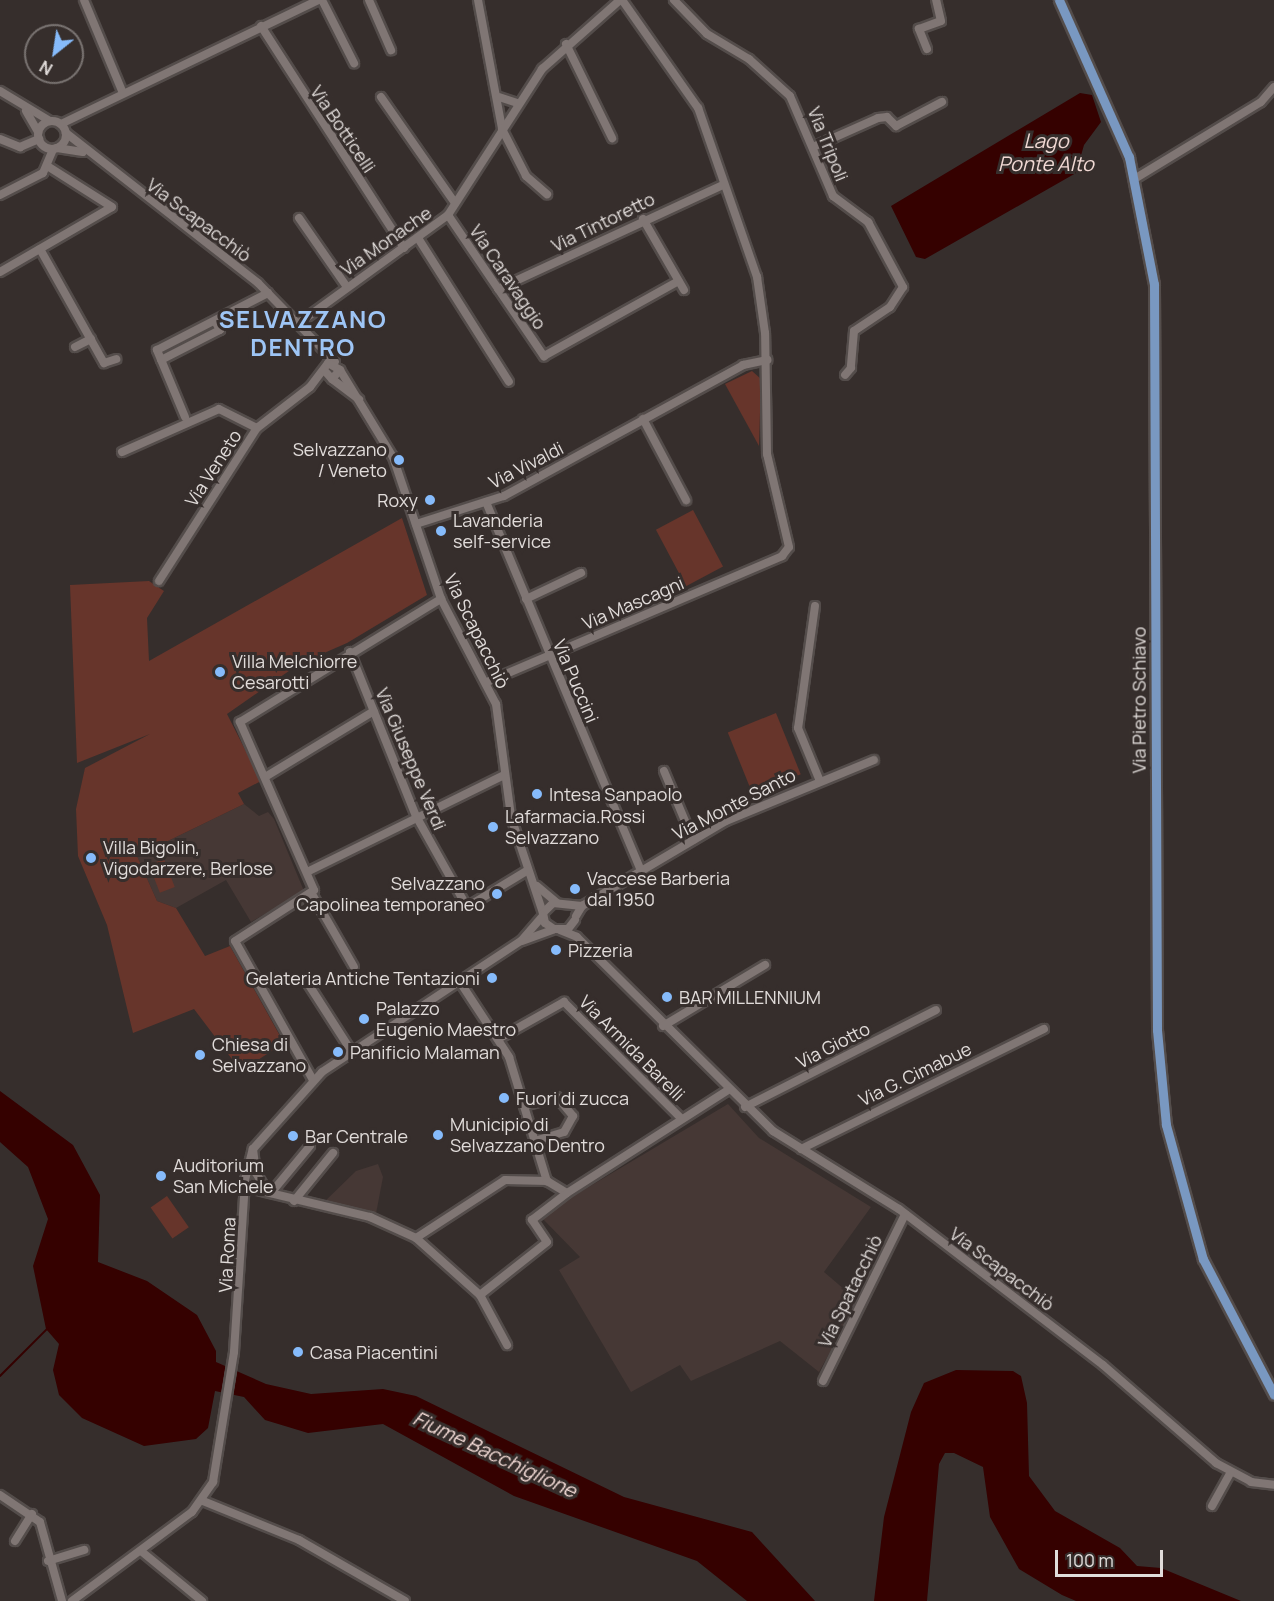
<!DOCTYPE html>
<meta charset="utf-8">
<style>
body{margin:0}
#map{position:relative;width:1274px;height:1601px;overflow:hidden;background:#362e2c;font-family:Manrope,sans-serif}
div>[style]{position:absolute}
[style*='--x']{left:calc(var(--x)*1px);top:calc(var(--y)*1px);width:calc(var(--w)*1px);rotate:calc(var(--a)*1deg)}
.built>*{inset:0;background:#463835}
.green>*{inset:0;background:#67352b;transform-origin:0 0}
.water>*{inset:0;background:#350100}
.stream>*{height:2px;margin:-1px;padding:0 1px;transform-origin:1px;border-radius:1px;background:#350100}
.roads{filter:drop-shadow(2px 0 #544d4b) drop-shadow(-2px 0 #544d4b) drop-shadow(0 2px #544d4b) drop-shadow(0 -2px #544d4b)}
.minor>*{height:8px;margin:-4px;padding:0 4px;transform-origin:4px;border-radius:4px;background:#807674}
.minor>.ring{margin:-4px;padding:0;box-sizing:content-box;background:none;border:8px solid #807674;border-radius:50%}
.major>*{height:9px;margin:-4.5px;padding:0 4.5px;transform-origin:4.5px;border-radius:4.5px;background:#7998c1}
.dots>*{width:16px;height:16px;translate:-50% -50%;box-sizing:border-box;border:3px solid #362e2c;border-radius:50%}
span{translate:-50% -50%;white-space:nowrap;text-align:center;line-height:1.15;-webkit-text-stroke:6px #362e2c;paint-order:stroke}
.street-label{font-size:18px;color:#e1dcda}
.poi-label{font-size:18px;color:#e1dcda}
.right{translate:-100% -50%;text-align:right}
.left{translate:0 -50%;text-align:left}
.water-label{font-size:20px;color:#f1d9d4;font-style:italic}
.district-label{font-size:24px;color:#9ec5f5;font-weight:700;letter-spacing:1.5px}
.north{position:absolute;left:24px;top:24px;width:60px;height:60px;box-sizing:border-box;background:#362e2c;border:2px solid #7a7472;border-radius:50%;rotate:210deg;font-size:16px;font-weight:700;line-height:24px;text-align:center;color:#e1dcda}
.north::after{content:'';display:block;margin:auto;width:21px;height:27px;background:#86bbfb;clip-path:polygon(50% 0,100% 100%,50% 72%,0 100%)}
.scale{position:absolute;left:1055px;top:1550px;width:108px;height:27px;box-sizing:border-box;border:3px solid #e1dcda;border-top:0;padding-left:8px;font-size:18px;line-height:21px;white-space:nowrap;color:#e1dcda;-webkit-text-stroke:4px #362e2c;paint-order:stroke}
</style>
<div id="map">
<div class="built">
<i style="clip-path:polygon(244px 804px,259px 816px,268px 812px,274px 819px,304px 891px,251px 922px,226px 880px,176px 908px,157px 901px,137px 856px)"></i>
<i style="clip-path:polygon(728px 1104px,759px 1138px,871px 1207px,824px 1272px,858px 1301px,819px 1372px,780px 1341px,691px 1381px,680px 1365px,631px 1392px,559px 1270px,580px 1257px,540px 1216px)"></i>
<i style="clip-path:polygon(378px 1164px,383px 1177px,375px 1219px,319px 1207px,356px 1171px)"></i>
</div>
<div class="green">
<i style="clip-path:polygon(752px 371px,761px 379px,759px 446px,725px 384px)"></i>
<i style="left:693px;top:510px;width:64px;height:42px;rotate:62deg"></i>
<i style="clip-path:polygon(402px 518px,427px 595px,347px 643px,299px 664px,227px 714px,261px 781px,238px 793px,244px 804px,137px 856px,157px 901px,176px 908px,205px 956px,230px 946px,284px 1043px,241px 1071px,194px 1009px,133px 1033px,107px 925px,78px 856px,76px 809px,85px 768px,150px 734px,77px 763px,70px 585px,149px 581px,164px 591px,147px 618px,149px 661px)"></i>
<i style="left:776px;top:713px;width:66px;height:52px;rotate:68deg"></i>
<i style="left:164px;top:859px;width:30px;height:16px;rotate:69deg"></i>
<i style="left:167px;top:1196px;width:38px;height:20px;rotate:55deg"></i>
</div>
<div class="water">
<i style="clip-path:polygon(1080px 93px,1092px 95px,1101px 122px,1084px 145px,1076px 173px,925px 259px,916px 257px,891px 206px)"></i>
<i style="clip-path:polygon(0 1091px,73px 1145px,100px 1195px,98px 1262px,147px 1281px,197px 1315px,216px 1351px,216px 1362px,266px 1384px,311px 1394px,383px 1389px,416px 1396px,624px 1497px,752px 1532px,815px 1601px,747px 1601px,697px 1561px,514px 1496px,383px 1424px,308px 1433px,265px 1420px,244px 1397px,215px 1391px,208px 1428px,196px 1439px,144px 1446px,82px 1418px,59px 1395px,53px 1370px,59px 1344px,46px 1329px,33px 1266px,48px 1219px,28px 1167px,0 1142px)"></i>
<i style="clip-path:polygon(956px 1370px,1013px 1371px,1021px 1376px,1027px 1403px,1029px 1476px,1055px 1511px,1120px 1548px,1137px 1566px,1161px 1568px,1241px 1601px,1076px 1601px,1062px 1595px,1019px 1569px,990px 1517px,983px 1467px,954px 1453px,945px 1453px,939px 1464px,927px 1601px,874px 1601px,884px 1517px,911px 1412px,924px 1383px)"></i>
</div>
<div class="stream">
<i style="--x:0;--y:1376;--w:68;--a:-45"></i>
</div>
<div class="roads">
<div class="minor">
<i style="--x:84;--y:0;--w:99;--a:67.3"></i>
<i style="--x:322;--y:0;--w:71;--a:63.1"></i>
<i style="--x:369;--y:0;--w:55;--a:66.3"></i>
<i style="--x:478;--y:0;--w:130;--a:79.4"></i>
<i style="--x:674;--y:0;--w:47;--a:45.9"></i>
<i style="--x:707;--y:34;--w:49;--a:30.8"></i>
<i style="--x:749;--y:59;--w:55;--a:42.1"></i>
<i style="--x:790;--y:96;--w:109;--a:66.7"></i>
<i style="--x:833;--y:196;--w:44;--a:36.6"></i>
<i style="--x:868;--y:222;--w:74;--a:61.7"></i>
<i style="--x:903;--y:287;--w:24;--a:123"></i>
<i style="--x:890;--y:307;--w:43;--a:146.3"></i>
<i style="--x:854;--y:331;--w:37;--a:95"></i>
<i style="--x:851;--y:368;--w:9;--a:131"></i>
<i style="--x:261;--y:26;--w:264;--a:57.2"></i>
<i style="--x:566;--y:44;--w:105;--a:63.9"></i>
<i style="--x:927;--y:49;--w:22;--a:-112"></i>
<i style="--x:919;--y:29;--w:23;--a:-20"></i>
<i style="--x:941;--y:21;--w:22;--a:-103"></i>
<i style="--x:0;--y:91;--w:58;--a:31"></i>
<i style="--x:381;--y:97;--w:129;--a:55.1"></i>
<i style="--x:499;--y:97;--w:20;--a:18"></i>
<i style="--x:26;--y:111;--w:24;--a:60"></i>
<i class="ring" style="left:38px;top:121px;width:20px;height:20px"></i>
<i style="--x:61;--y:124;--w:286;--a:-25.7"></i>
<i style="--x:502;--y:129;--w:53;--a:62.9"></i>
<i style="--x:526;--y:176;--w:28;--a:41"></i>
<i style="--x:66;--y:133;--w:244;--a:38"></i>
<i style="--x:258;--y:283;--w:110;--a:45.7"></i>
<i style="--x:0;--y:139;--w:22;--a:22"></i>
<i style="--x:20;--y:147;--w:21;--a:-23"></i>
<i style="--x:813;--y:147;--w:71;--a:-24"></i>
<i style="--x:878;--y:118;--w:9;--a:-6"></i>
<i style="--x:887;--y:117;--w:13;--a:45"></i>
<i style="--x:896;--y:126;--w:52;--a:-27.6"></i>
<i style="--x:57;--y:148;--w:26;--a:9"></i>
<i style="--x:1136;--y:178;--w:146;--a:-31.3"></i>
<i style="--x:1261;--y:102;--w:20;--a:-49"></i>
<i style="--x:0;--y:195;--w:48;--a:-27.1"></i>
<i style="--x:43;--y:173;--w:26;--a:-67"></i>
<i style="--x:448;--y:215;--w:171;--a:55.8"></i>
<i style="--x:544;--y:356;--w:154;--a:-29.1"></i>
<i style="--x:299;--y:218;--w:84;--a:55.2"></i>
<i style="--x:643;--y:219;--w:82;--a:60"></i>
<i style="--x:418;--y:238;--w:170;--a:57.7"></i>
<i style="--x:40;--y:249;--w:131;--a:60.7"></i>
<i style="--x:104;--y:363;--w:13;--a:-18"></i>
<i style="--x:0;--y:272;--w:129;--a:-30.1"></i>
<i style="--x:112;--y:207;--w:75;--a:-147.6"></i>
<i style="--x:498;--y:289;--w:248;--a:-24.8"></i>
<i style="--x:299;--y:323;--w:184;--a:-35.9"></i>
<i style="--x:448;--y:215;--w:174;--a:-57.2"></i>
<i style="--x:542;--y:69;--w:104;--a:-41.5"></i>
<i style="--x:75;--y:347;--w:18;--a:-27"></i>
<i style="--x:161;--y:360;--w:66;--a:-27"></i>
<i style="--x:220;--y:330;--w:10;--a:-119"></i>
<i style="--x:340;--y:370;--w:102;--a:58.7"></i>
<i style="--x:393;--y:457;--w:150;--a:71.3"></i>
<i style="--x:441;--y:599;--w:119;--a:62.4"></i>
<i style="--x:496;--y:704;--w:114;--a:82.4"></i>
<i style="--x:511;--y:817;--w:101;--a:71.6"></i>
<i style="--x:332;--y:379;--w:34;--a:37"></i>
<i style="--x:185;--y:417;--w:73;--a:-112.7"></i>
<i style="--x:157;--y:350;--w:125;--a:-27.2"></i>
<i style="--x:643;--y:419;--w:92;--a:62"></i>
<i style="--x:122;--y:452;--w:106;--a:-23.9"></i>
<i style="--x:219;--y:409;--w:42;--a:26.6"></i>
<i style="--x:486;--y:502;--w:400;--a:67.2"></i>
<i style="--x:416;--y:524;--w:92;--a:-17.7"></i>
<i style="--x:504;--y:496;--w:273;--a:-28.7"></i>
<i style="--x:743;--y:365;--w:25;--a:-12"></i>
<i style="--x:159;--y:581;--w:182;--a:-57.4"></i>
<i style="--x:257;--y:428;--w:67;--a:-37.7"></i>
<i style="--x:310;--y:387;--w:30;--a:-53"></i>
<i style="--x:328;--y:363;--w:14;--a:30"></i>
<i style="--x:340;--y:370;--w:12;--a:132"></i>
<i style="--x:332;--y:379;--w:12;--a:-132"></i>
<i style="--x:526;--y:599;--w:61;--a:-25.3"></i>
<i style="--x:815;--y:606;--w:123;--a:97.9"></i>
<i style="--x:798;--y:728;--w:55;--a:67.6"></i>
<i style="--x:350;--y:652;--w:177;--a:68.1"></i>
<i style="--x:416;--y:816;--w:104;--a:60.7"></i>
<i style="--x:467;--y:907;--w:71;--a:-31.2"></i>
<i style="--x:487;--y:682;--w:321;--a:-23.1"></i>
<i style="--x:782;--y:556;--w:11;--a:-52"></i>
<i style="--x:789;--y:547;--w:96;--a:-103.3"></i>
<i style="--x:767;--y:454;--w:121;--a:-90.9"></i>
<i style="--x:765;--y:333;--w:57;--a:-98.1"></i>
<i style="--x:757;--y:277;--w:179;--a:-109.2"></i>
<i style="--x:698;--y:108;--w:132;--a:-125.1"></i>
<i style="--x:664;--y:771;--w:75;--a:67.2"></i>
<i style="--x:265;--y:777;--w:127;--a:-31.2"></i>
<i style="--x:307;--y:872;--w:220;--a:-26.2"></i>
<i style="--x:537;--y:886;--w:26;--a:40"></i>
<i style="--x:312;--y:894;--w:84;--a:60.1"></i>
<i style="--x:576;--y:916;--w:12;--a:-59"></i>
<i style="--x:582;--y:906;--w:167;--a:-30.6"></i>
<i style="--x:726;--y:821;--w:160;--a:-22.4"></i>
<i style="--x:575;--y:920;--w:11;--a:128"></i>
<i style="--x:568;--y:929;--w:14;--a:180"></i>
<i style="--x:554;--y:929;--w:11;--a:-146"></i>
<i style="--x:545;--y:923;--w:10;--a:-101"></i>
<i style="--x:543;--y:913;--w:14;--a:-45"></i>
<i style="--x:553;--y:903;--w:29;--a:6"></i>
<i style="--x:560;--y:930;--w:18;--a:22"></i>
<i style="--x:577;--y:937;--w:276;--a:44.7"></i>
<i style="--x:773;--y:1131;--w:148;--a:31.8"></i>
<i style="--x:899;--y:1209;--w:257;--a:37.4"></i>
<i style="--x:1103;--y:1365;--w:150;--a:40.9"></i>
<i style="--x:1216;--y:1463;--w:40;--a:28"></i>
<i style="--x:1251;--y:1482;--w:23;--a:7"></i>
<i style="--x:522;--y:941;--w:33;--a:-20"></i>
<i style="--x:307;--y:982;--w:83;--a:57.3"></i>
<i style="--x:460;--y:982;--w:90;--a:56.8"></i>
<i style="--x:509;--y:1057;--w:130;--a:73"></i>
<i style="--x:663;--y:1026;--w:119;--a:-30.9"></i>
<i style="--x:498;--y:1039;--w:76;--a:-29.3"></i>
<i style="--x:564;--y:1002;--w:166;--a:44.8"></i>
<i style="--x:313;--y:1080;--w:159;--a:-119.3"></i>
<i style="--x:235;--y:941;--w:94;--a:-32.8"></i>
<i style="--x:314;--y:890;--w:184;--a:-113.8"></i>
<i style="--x:240;--y:722;--w:236;--a:-31.5"></i>
<i style="--x:524;--y:1106;--w:34;--a:-15"></i>
<i style="--x:557;--y:1097;--w:25;--a:50"></i>
<i style="--x:573;--y:1116;--w:18;--a:119"></i>
<i style="--x:564;--y:1132;--w:30;--a:163"></i>
<i style="--x:745;--y:1107;--w:214;--a:-26.9"></i>
<i style="--x:253;--y:1149;--w:24;--a:83"></i>
<i style="--x:256;--y:1173;--w:21;--a:59"></i>
<i style="--x:801;--y:1149;--w:271;--a:-26.3"></i>
<i style="--x:245;--y:1187;--w:129;--a:13.5"></i>
<i style="--x:370;--y:1217;--w:51;--a:24.5"></i>
<i style="--x:416;--y:1238;--w:86;--a:41.7"></i>
<i style="--x:480;--y:1295;--w:57;--a:61.6"></i>
<i style="--x:271;--y:1193;--w:61;--a:-50.3"></i>
<i style="--x:294;--y:1201;--w:62;--a:-50.9"></i>
<i style="--x:416;--y:1238;--w:106;--a:-33.1"></i>
<i style="--x:505;--y:1180;--w:42;--a:1.4"></i>
<i style="--x:547;--y:1181;--w:23;--a:31"></i>
<i style="--x:567;--y:1193;--w:191;--a:-32.6"></i>
<i style="--x:480;--y:1295;--w:85;--a:-38.3"></i>
<i style="--x:547;--y:1242;--w:27;--a:-124"></i>
<i style="--x:532;--y:1220;--w:44;--a:-37.6"></i>
<i style="--x:823;--y:1381;--w:186;--a:-63.8"></i>
<i style="--x:0;--y:1495;--w:48;--a:34"></i>
<i style="--x:40;--y:1522;--w:82;--a:74.4"></i>
<i style="--x:203;--y:1501;--w:104;--a:22.1"></i>
<i style="--x:299;--y:1540;--w:122;--a:29.9"></i>
<i style="--x:1212;--y:1506;--w:39;--a:-61"></i>
<i style="--x:15;--y:1541;--w:32;--a:-58"></i>
<i style="--x:141;--y:1551;--w:79;--a:39.3"></i>
<i style="--x:48;--y:1561;--w:38;--a:-17"></i>
<i style="--x:72;--y:1601;--w:149;--a:-36.6"></i>
<i style="--x:192;--y:1512;--w:37;--a:-55"></i>
<i style="--x:213;--y:1482;--w:132;--a:-80.8"></i>
<i style="--x:234;--y:1352;--w:172;--a:-86.3"></i>
<i style="--x:245;--y:1180;--w:32;--a:-76"></i>
<i style="--x:253;--y:1149;--w:103;--a:-48.1"></i>
<i style="--x:322;--y:1072;--w:238;--a:-33.4"></i>
<i style="--x:521;--y:941;--w:33;--a:-49"></i>
</div>
<div class="major">
<i style="--x:1059;--y:0;--w:172;--a:66"></i>
<i style="--x:1129;--y:157;--w:129;--a:78.9"></i>
<i style="--x:1154;--y:284;--w:746;--a:89.77"></i>
<i style="--x:1157;--y:1030;--w:95;--a:84.6"></i>
<i style="--x:1166;--y:1125;--w:139;--a:74.6"></i>
<i style="--x:1203;--y:1259;--w:153;--a:62.4"></i>
</div>
</div>
<div class="dots">
<i style="left:399px;top:460px;background:#86bbfb"></i>
<i style="left:430px;top:500px;background:#86bbfb"></i>
<i style="left:441px;top:531px;background:#86bbfb"></i>
<i style="left:220px;top:672px;background:#86bbfb"></i>
<i style="left:537px;top:794px;background:#86bbfb"></i>
<i style="left:493px;top:827px;background:#86bbfb"></i>
<i style="left:91px;top:858px;background:#86bbfb"></i>
<i style="left:575px;top:889px;background:#86bbfb"></i>
<i style="left:497px;top:894px;background:#86bbfb"></i>
<i style="left:556px;top:950px;background:#86bbfb"></i>
<i style="left:492px;top:978px;background:#86bbfb"></i>
<i style="left:667px;top:997px;background:#86bbfb"></i>
<i style="left:364px;top:1019px;background:#86bbfb"></i>
<i style="left:338px;top:1052px;background:#86bbfb"></i>
<i style="left:200px;top:1055px;background:#86bbfb"></i>
<i style="left:504px;top:1098px;background:#86bbfb"></i>
<i style="left:438px;top:1135px;background:#86bbfb"></i>
<i style="left:293px;top:1136px;background:#86bbfb"></i>
<i style="left:161px;top:1176px;background:#86bbfb"></i>
<i style="left:298px;top:1352px;background:#86bbfb"></i>
</div>
<div class="street-label">
<span style="left:343px;top:129px;rotate:56deg">Via Botticelli</span>
<span style="left:828px;top:144px;rotate:68deg">Via Tripoli</span>
<span style="left:199px;top:220px;rotate:37deg">Via Scapacchiò</span>
<span style="left:603px;top:222px;rotate:-26deg">Via Tintoretto</span>
<span style="left:386px;top:241px;rotate:-35deg">Via Monache</span>
<span style="left:508px;top:277px;rotate:56deg">Via Caravaggio</span>
<span style="left:526px;top:465px;rotate:-27deg">Via Vivaldi</span>
<span style="left:213px;top:468px;rotate:-57deg">Via Veneto</span>
<span style="left:633px;top:603px;rotate:-23deg">Via Mascagni</span>
<span style="left:477px;top:631px;rotate:64deg">Via Scapacchiò</span>
<span style="left:576px;top:681px;rotate:67deg">Via Puccini</span>
<span style="left:1139px;top:700px;rotate:-90deg">Via Pietro Schiavo</span>
<span style="left:411px;top:759px;rotate:67deg">Via Giuseppe Verdi</span>
<span style="left:734px;top:804px;rotate:-27deg">Via Monte Santo</span>
<span style="left:833px;top:1045px;rotate:-27deg">Via Giotto</span>
<span style="left:632px;top:1048px;rotate:45deg">Via Armida Barelli</span>
<span style="left:915px;top:1074px;rotate:-26deg">Via G. Cimabue</span>
<span style="left:227px;top:1255px;rotate:-87deg">Via Roma</span>
<span style="left:1002px;top:1269px;rotate:37deg">Via Scapacchiò</span>
<span style="left:850px;top:1291px;rotate:-64deg">Via Spatacchiò</span>
</div>
<div class="poi-label">
<span class="right" style="left:387px;top:460px">Selvazzano<br>/ Veneto</span>
<span class="right" style="left:418px;top:500px">Roxy</span>
<span class="left" style="left:453px;top:531px">Lavanderia<br>self-service</span>
<span class="left" style="left:232px;top:672px">Villa Melchiorre<br>Cesarotti</span>
<span class="left" style="left:549px;top:794px">Intesa Sanpaolo</span>
<span class="left" style="left:505px;top:827px">Lafarmacia.Rossi<br>Selvazzano</span>
<span class="left" style="left:103px;top:858px">Villa Bigolin,<br>Vigodarzere, Berlose</span>
<span class="left" style="left:587px;top:889px">Vaccese Barberia<br>dal 1950</span>
<span class="right" style="left:485px;top:894px">Selvazzano<br>Capolinea temporaneo</span>
<span class="left" style="left:568px;top:950px">Pizzeria</span>
<span class="right" style="left:480px;top:978px">Gelateria Antiche Tentazioni</span>
<span class="left" style="left:679px;top:997px">BAR MILLENNIUM</span>
<span class="left" style="left:376px;top:1019px">Palazzo<br>Eugenio Maestro</span>
<span class="left" style="left:212px;top:1055px">Chiesa di<br>Selvazzano</span>
<span class="left" style="left:350px;top:1052px">Panificio Malaman</span>
<span class="left" style="left:516px;top:1098px">Fuori di zucca</span>
<span class="left" style="left:450px;top:1135px">Municipio di<br>Selvazzano Dentro</span>
<span class="left" style="left:305px;top:1136px">Bar Centrale</span>
<span class="left" style="left:173px;top:1176px">Auditorium<br>San Michele</span>
<span class="left" style="left:310px;top:1352px">Casa Piacentini</span>
</div>
<div class="water-label">
<span style="left:1046px;top:152px">Lago<br>Ponte Alto</span>
<span style="left:495px;top:1454px;rotate:25deg">Fiume Bacchiglione</span>
</div>
<div class="district-label">
<span style="left:303px;top:333px">SELVAZZANO<br>DENTRO</span>
</div>
<div class="north">N</div>
<div class="scale">100 m</div>
</div>
